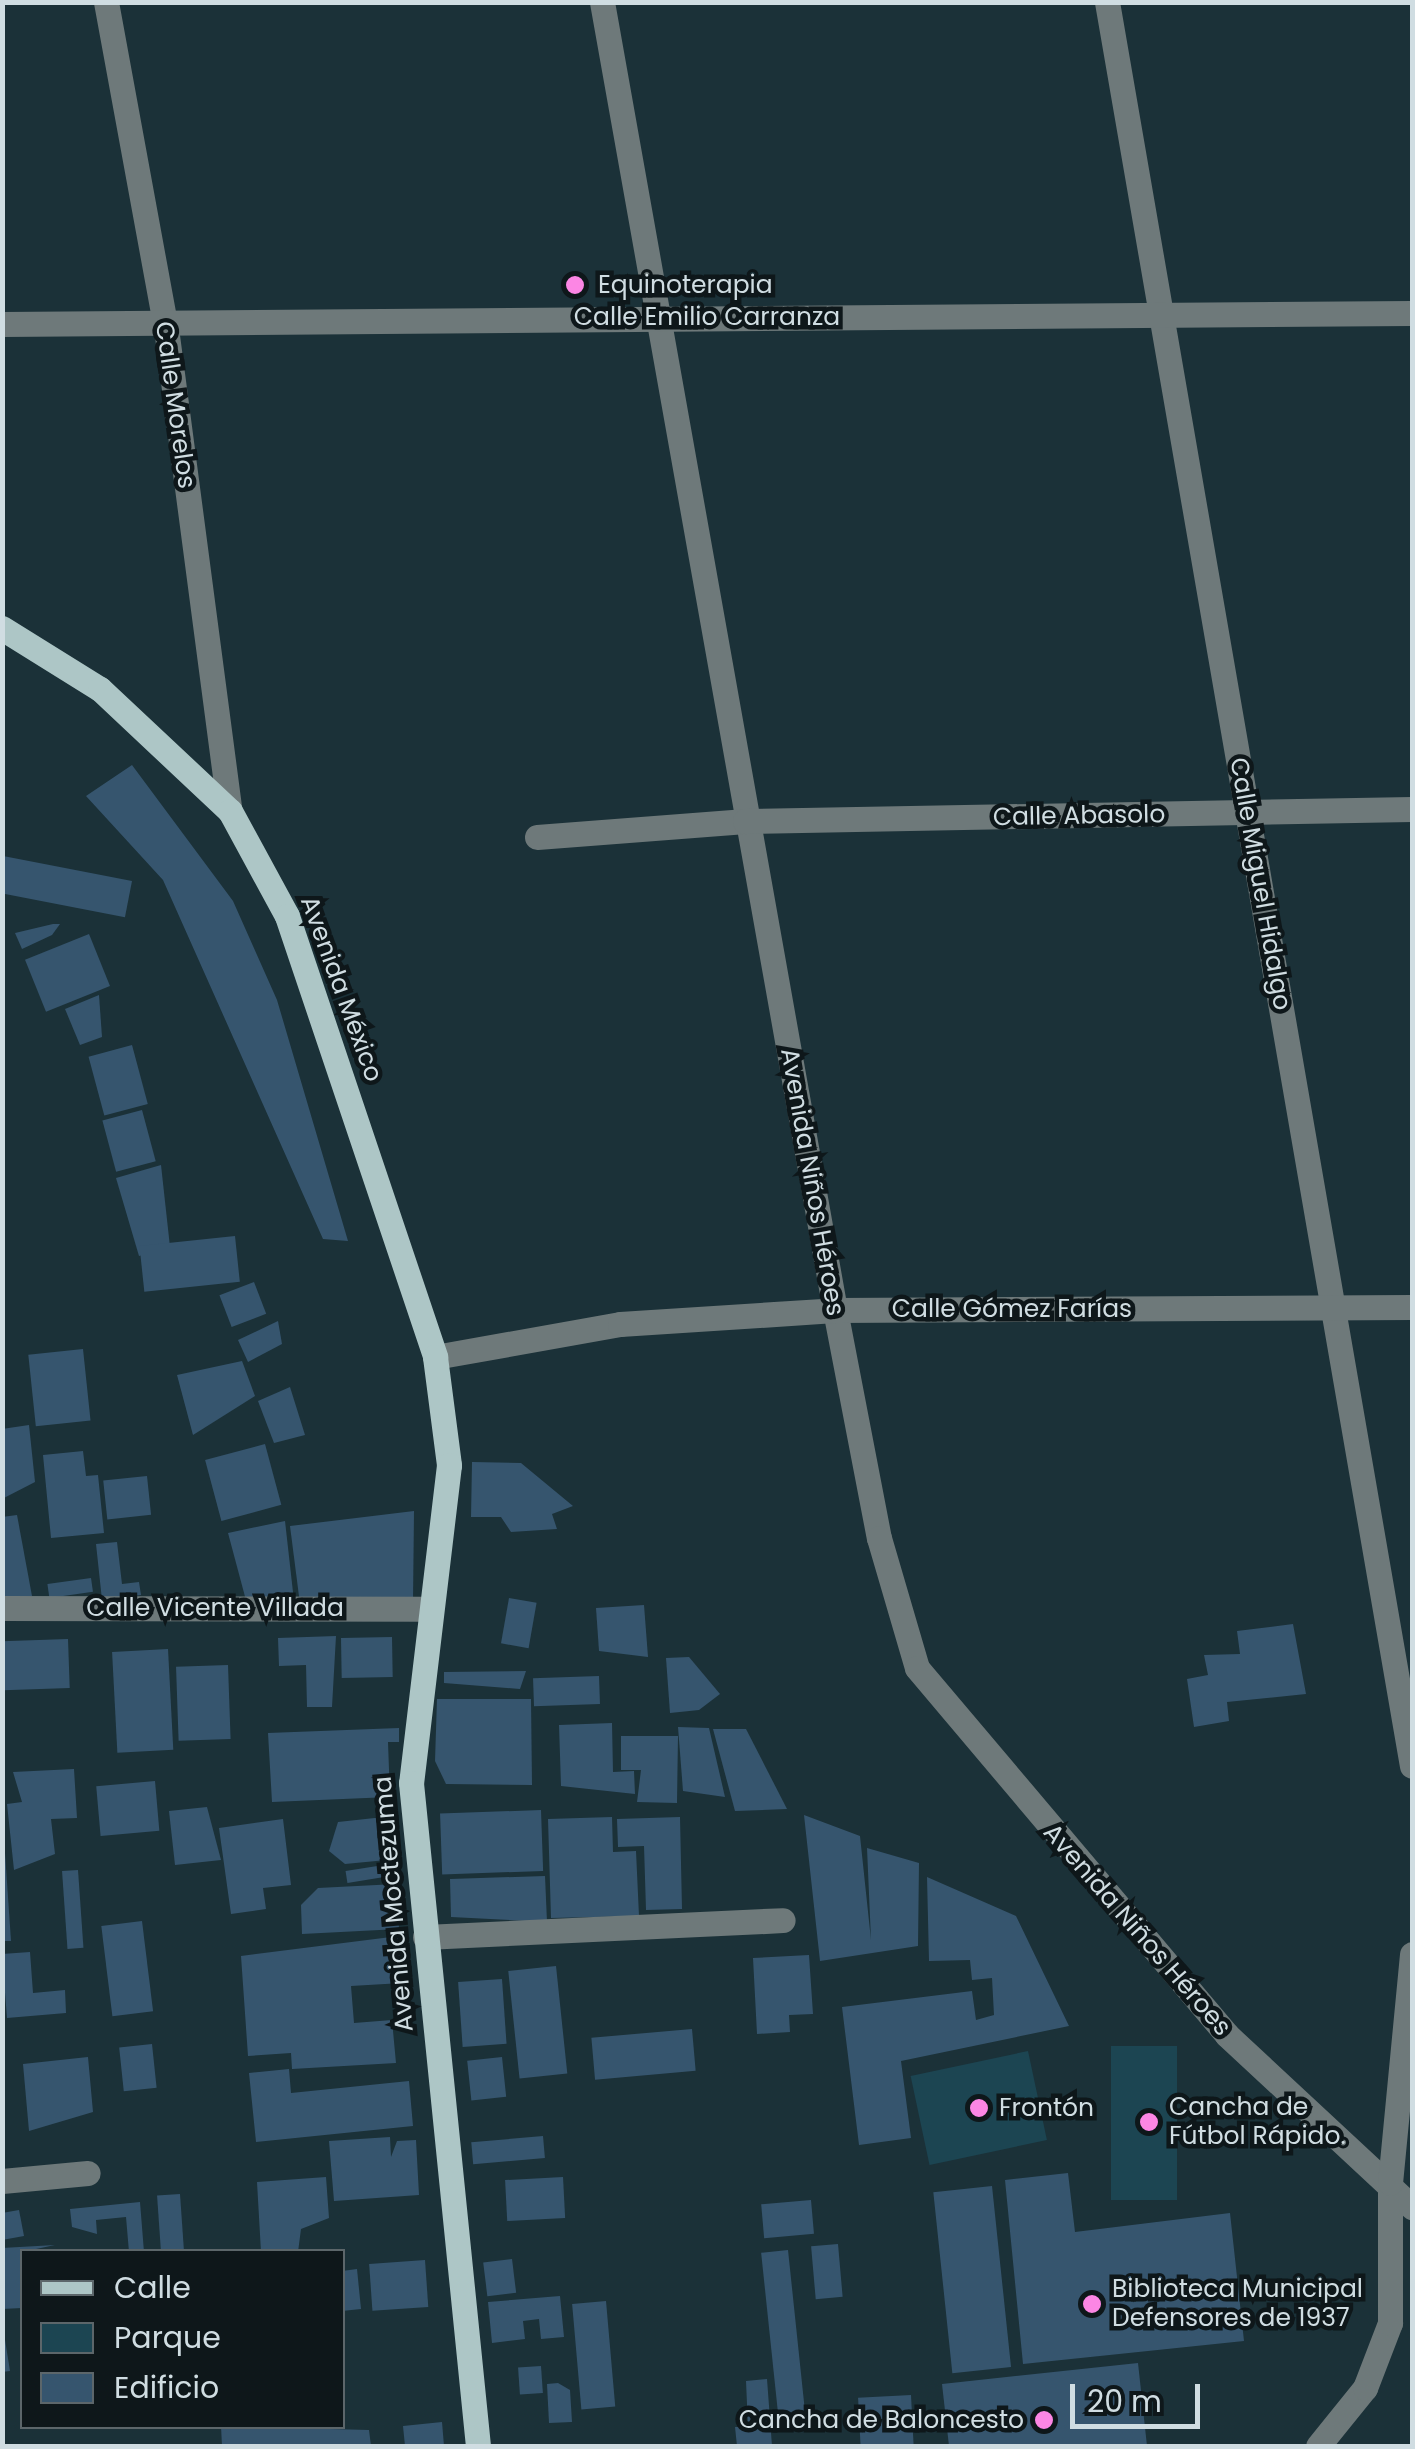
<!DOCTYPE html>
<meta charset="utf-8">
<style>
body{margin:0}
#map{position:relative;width:1415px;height:2449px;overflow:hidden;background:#1b3138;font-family:Poppins,sans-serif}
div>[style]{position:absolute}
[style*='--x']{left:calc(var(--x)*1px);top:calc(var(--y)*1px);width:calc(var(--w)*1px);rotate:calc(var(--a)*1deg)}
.green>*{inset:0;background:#1c4552;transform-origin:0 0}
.building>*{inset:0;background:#36556e;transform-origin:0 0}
.minor>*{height:25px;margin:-12.5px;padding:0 12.5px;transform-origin:12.5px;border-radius:12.5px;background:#6e797a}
.major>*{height:25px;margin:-12.5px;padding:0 12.5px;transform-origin:12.5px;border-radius:12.5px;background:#adc6c6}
.dots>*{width:28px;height:28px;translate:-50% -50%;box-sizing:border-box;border:5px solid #0e171a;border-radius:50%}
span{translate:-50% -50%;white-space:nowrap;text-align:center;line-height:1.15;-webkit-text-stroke:9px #0e171a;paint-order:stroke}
.poi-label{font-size:25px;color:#d0dde2}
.left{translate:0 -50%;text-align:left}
.right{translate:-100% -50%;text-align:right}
.street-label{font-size:25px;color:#d0dde2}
.frame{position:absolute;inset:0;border:5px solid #d0dde2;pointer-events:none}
.legend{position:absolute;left:20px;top:2249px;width:325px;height:180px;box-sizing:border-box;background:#0e171a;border:2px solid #5c666a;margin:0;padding:12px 18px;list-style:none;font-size:30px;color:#d0dde2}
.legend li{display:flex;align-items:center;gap:20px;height:50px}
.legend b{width:50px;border:2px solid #5c666a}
.scale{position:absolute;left:1070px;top:2384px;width:130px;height:45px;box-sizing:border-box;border:5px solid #d0dde2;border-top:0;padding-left:12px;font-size:30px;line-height:35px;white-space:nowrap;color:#d0dde2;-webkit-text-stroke:8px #0e171a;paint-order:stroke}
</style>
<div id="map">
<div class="green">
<i style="left:1111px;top:2046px;width:66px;height:154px"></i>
<i style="left:1028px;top:2051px;width:91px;height:120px;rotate:78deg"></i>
</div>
<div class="building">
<i style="clip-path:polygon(132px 765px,233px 901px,277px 1000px,348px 1241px,323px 1239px,163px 880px,86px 796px)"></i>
<i style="left:132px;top:881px;width:37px;height:130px;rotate:101deg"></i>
<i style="clip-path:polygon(53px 924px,60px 924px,52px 935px,22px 949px,15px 933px)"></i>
<i style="left:89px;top:934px;width:56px;height:69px;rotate:68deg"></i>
<i style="clip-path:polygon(99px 995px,102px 1037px,80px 1045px,65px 1009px)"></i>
<i style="left:132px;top:1045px;width:61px;height:45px;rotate:75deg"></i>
<i style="left:142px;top:1110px;width:53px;height:41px;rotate:75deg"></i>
<i style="clip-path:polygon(161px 1165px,170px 1247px,139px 1256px,116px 1178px)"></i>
<i style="left:235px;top:1236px;width:46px;height:96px;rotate:84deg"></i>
<i style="left:254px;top:1282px;width:34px;height:37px;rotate:69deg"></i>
<i style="clip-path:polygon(278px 1321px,282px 1344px,248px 1362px,238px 1340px)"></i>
<i style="left:83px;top:1349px;width:72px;height:55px;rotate:84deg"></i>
<i style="clip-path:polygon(242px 1361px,255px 1396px,193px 1435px,177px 1375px)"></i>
<i style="clip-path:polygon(290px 1387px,305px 1435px,274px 1443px,258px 1401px)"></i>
<i style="clip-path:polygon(29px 1425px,35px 1482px,2px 1499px,2px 1429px)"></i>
<i style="left:265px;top:1444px;width:63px;height:62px;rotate:75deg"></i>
<i style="clip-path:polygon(83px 1451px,86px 1476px,98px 1475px,104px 1533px,51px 1538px,43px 1455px)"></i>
<i style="clip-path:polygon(472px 1462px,521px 1463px,573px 1506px,552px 1514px,557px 1529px,511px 1532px,501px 1517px,471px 1517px)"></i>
<i style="left:147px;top:1476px;width:39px;height:44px;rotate:84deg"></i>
<i style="clip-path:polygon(414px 1511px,413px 1601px,300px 1604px,290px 1526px)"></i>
<i style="clip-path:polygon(17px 1515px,32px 1596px,2px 1602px,2px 1517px)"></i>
<i style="clip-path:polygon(285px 1521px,294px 1601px,247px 1604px,228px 1533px)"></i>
<i style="clip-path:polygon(117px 1542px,122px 1584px,139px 1582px,141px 1595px,102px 1600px,96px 1544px)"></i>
<i style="left:91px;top:1578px;width:14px;height:44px;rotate:82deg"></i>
<i style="left:509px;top:1598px;width:28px;height:46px;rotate:10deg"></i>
<i style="clip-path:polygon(644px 1605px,648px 1657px,599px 1651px,596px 1608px)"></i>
<i style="clip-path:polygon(1293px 1624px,1306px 1694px,1227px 1702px,1229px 1721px,1194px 1727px,1187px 1679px,1208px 1675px,1204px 1655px,1240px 1654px,1237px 1631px)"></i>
<i style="clip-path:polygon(336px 1636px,332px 1707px,307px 1707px,306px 1665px,279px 1666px,278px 1638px)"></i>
<i style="left:392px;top:1637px;width:40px;height:51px;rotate:89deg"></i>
<i style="left:68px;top:1639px;width:49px;height:66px;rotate:88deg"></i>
<i style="left:168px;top:1649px;width:101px;height:56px;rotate:87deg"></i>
<i style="clip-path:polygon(689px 1657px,720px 1694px,699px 1710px,670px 1713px,666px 1658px)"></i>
<i style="left:228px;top:1665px;width:74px;height:52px;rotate:88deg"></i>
<i style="clip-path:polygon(526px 1671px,520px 1689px,444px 1683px,444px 1672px)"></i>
<i style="left:599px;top:1676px;width:28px;height:66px;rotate:88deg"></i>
<i style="clip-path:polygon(437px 1699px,531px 1699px,532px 1785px,446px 1784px,435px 1761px)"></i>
<i style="clip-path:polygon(612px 1723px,613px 1772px,634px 1771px,635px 1794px,561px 1786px,559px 1725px)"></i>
<i style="clip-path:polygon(678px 1727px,709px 1728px,725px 1797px,683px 1791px)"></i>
<i style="clip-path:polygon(399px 1728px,399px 1742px,388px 1742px,390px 1797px,272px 1802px,268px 1733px)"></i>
<i style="clip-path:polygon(713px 1729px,746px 1729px,787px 1809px,735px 1811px)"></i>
<i style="clip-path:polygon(621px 1736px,678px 1736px,677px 1803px,637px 1802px,641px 1770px,621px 1770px)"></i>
<i style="clip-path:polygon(74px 1769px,77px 1818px,51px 1819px,55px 1854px,14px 1870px,7px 1804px,22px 1802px,13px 1772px)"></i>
<i style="left:155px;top:1781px;width:50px;height:59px;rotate:85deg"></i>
<i style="clip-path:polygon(207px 1807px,221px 1860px,175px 1865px,169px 1811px)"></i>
<i style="left:541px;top:1810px;width:61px;height:101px;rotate:88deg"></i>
<i style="clip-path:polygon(804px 1815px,860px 1836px,871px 1940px,867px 1848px,919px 1863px,918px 1946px,820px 1961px)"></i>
<i style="clip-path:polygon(393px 1816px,397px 1859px,345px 1864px,329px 1851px,338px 1822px)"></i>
<i style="clip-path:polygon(612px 1817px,613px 1852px,636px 1851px,639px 1916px,551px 1918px,548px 1819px)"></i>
<i style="clip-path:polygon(680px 1817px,682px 1909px,646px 1910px,644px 1846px,618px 1847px,617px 1819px)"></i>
<i style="clip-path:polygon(283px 1819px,291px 1885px,263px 1888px,266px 1909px,231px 1914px,219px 1828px)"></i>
<i style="clip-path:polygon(2px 1853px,5px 1853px,11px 1941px,2px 1941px)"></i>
<i style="left:390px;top:1864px;width:12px;height:45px;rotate:81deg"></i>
<i style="left:78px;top:1870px;width:78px;height:16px;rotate:86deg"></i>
<i style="clip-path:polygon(545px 1876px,547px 1922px,451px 1917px,450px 1879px)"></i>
<i style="clip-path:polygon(927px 1877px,1016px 1916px,1069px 2026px,901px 2061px,911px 2138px,859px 2145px,842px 2007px,972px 1991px,976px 2020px,994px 2015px,992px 1978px,972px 1980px,970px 1960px,929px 1961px)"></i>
<i style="clip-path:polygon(396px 1884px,399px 1929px,302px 1934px,301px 1905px,318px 1888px)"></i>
<i style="left:142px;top:1921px;width:91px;height:41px;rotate:83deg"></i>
<i style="clip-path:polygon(399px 1936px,402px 1983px,351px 1986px,354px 2023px,392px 2020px,396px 2063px,292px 2069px,291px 2053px,248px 2056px,241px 1956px)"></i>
<i style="clip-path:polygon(30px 1952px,33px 1993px,65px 1990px,66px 2013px,7px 2018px,2px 1954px)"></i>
<i style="clip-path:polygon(809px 1955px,813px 2014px,789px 2015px,790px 2032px,757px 2034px,753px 1958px)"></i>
<i style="left:556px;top:1966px;width:108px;height:48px;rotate:84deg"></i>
<i style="left:502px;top:1979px;width:65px;height:44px;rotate:86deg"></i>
<i style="left:692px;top:2029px;width:42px;height:101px;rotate:85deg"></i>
<i style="left:152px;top:2044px;width:44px;height:33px;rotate:84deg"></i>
<i style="clip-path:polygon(88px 2057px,93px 2112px,29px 2131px,23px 2064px)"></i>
<i style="left:502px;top:2057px;width:40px;height:35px;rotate:84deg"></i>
<i style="clip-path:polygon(289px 2069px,291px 2093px,409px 2081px,413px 2126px,256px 2142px,249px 2073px)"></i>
<i style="left:543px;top:2136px;width:22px;height:72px;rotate:85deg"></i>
<i style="clip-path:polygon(390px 2137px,391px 2157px,397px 2141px,416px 2140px,419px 2195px,334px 2201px,329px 2141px)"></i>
<i style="clip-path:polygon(1068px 2173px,1075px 2232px,1230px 2213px,1244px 2341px,1023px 2364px,1005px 2180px)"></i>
<i style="clip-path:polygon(326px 2177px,329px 2218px,301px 2229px,298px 2252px,261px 2252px,257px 2182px)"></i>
<i style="left:563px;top:2177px;width:41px;height:58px;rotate:87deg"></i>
<i style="left:992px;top:2186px;width:182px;height:59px;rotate:84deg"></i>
<i style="left:180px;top:2194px;width:58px;height:23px;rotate:86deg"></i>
<i style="left:811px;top:2200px;width:34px;height:50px;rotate:85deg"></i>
<i style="clip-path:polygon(140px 2202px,144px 2252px,129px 2252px,126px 2217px,96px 2220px,97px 2234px,72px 2227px,70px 2209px)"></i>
<i style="clip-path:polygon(19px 2210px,24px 2236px,2px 2240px,2px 2213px)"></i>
<i style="left:838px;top:2244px;width:53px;height:27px;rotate:85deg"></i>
<i style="clip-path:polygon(55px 2245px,22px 2252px,22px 2308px,2px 2309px,2px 2248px)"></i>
<i style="left:788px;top:2250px;width:177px;height:27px;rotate:84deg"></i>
<i style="left:512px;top:2259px;width:34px;height:29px;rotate:83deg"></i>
<i style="left:425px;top:2260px;width:47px;height:56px;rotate:86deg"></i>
<i style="clip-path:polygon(357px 2269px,361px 2309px,342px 2311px,342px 2271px)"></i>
<i style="clip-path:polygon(560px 2296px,564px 2337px,541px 2339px,539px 2319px,523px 2321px,525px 2339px,492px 2343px,488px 2302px)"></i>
<i style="left:606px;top:2301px;width:106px;height:34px;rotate:85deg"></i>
<i style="clip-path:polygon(2px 2321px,10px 2371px,2px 2372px)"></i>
<i style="clip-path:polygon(1138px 2363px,1147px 2446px,949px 2446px,942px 2384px)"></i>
<i style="left:541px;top:2366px;width:27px;height:23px;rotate:86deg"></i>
<i style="clip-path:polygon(767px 2379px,772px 2446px,737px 2446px,735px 2427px,748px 2427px,746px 2381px)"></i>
<i style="clip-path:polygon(558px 2383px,570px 2390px,572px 2422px,549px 2423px,547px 2384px)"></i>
<i style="left:911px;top:2395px;width:51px;height:53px;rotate:87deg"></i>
<i style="clip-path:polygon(442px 2422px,444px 2446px,405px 2446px,403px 2426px)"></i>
<i style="clip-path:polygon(221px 2426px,369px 2430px,371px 2446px,222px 2446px)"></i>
</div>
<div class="minor">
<i style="--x:106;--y:2;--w:331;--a:79.6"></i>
<i style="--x:166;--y:328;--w:487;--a:82.5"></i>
<i style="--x:602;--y:2;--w:1329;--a:79.9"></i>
<i style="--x:835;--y:1310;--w:232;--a:79.1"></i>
<i style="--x:879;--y:1538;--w:135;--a:73.7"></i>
<i style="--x:917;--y:1668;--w:480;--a:49.8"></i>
<i style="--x:1227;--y:2035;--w:253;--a:42.9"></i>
<i style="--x:1107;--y:2;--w:1790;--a:80.19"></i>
<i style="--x:2;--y:324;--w:1410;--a:-0.45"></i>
<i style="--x:537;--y:837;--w:209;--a:-4.4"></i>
<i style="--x:745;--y:821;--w:667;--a:-1.03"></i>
<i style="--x:435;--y:1357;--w:188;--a:-10.1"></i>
<i style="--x:620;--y:1324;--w:215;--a:-3.7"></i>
<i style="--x:835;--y:1310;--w:577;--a:-0.3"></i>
<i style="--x:2;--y:1608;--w:426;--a:0.1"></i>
<i style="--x:425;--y:1937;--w:358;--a:-2.7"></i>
<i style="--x:2;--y:2181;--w:86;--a:-5.3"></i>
<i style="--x:1318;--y:2446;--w:75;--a:-51"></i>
<i style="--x:1365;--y:2388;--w:70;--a:-69"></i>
<i style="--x:1390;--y:2323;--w:140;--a:-90"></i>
<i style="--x:1390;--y:2183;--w:230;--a:-84.5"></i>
</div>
<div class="major">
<i style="--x:2;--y:628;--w:115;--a:31.9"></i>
<i style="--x:100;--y:689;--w:178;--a:43.2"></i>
<i style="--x:230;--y:811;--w:119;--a:61.5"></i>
<i style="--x:287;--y:916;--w:465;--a:71.4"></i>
<i style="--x:435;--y:1357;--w:109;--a:82.6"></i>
<i style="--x:449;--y:1465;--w:320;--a:96.8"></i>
<i style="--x:411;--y:1783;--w:666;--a:84.23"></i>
</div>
<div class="dots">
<i style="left:575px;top:285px;background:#fc86e4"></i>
<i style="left:979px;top:2108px;background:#fc86e4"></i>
<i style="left:1149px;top:2122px;background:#fc86e4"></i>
<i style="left:1092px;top:2304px;background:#fc86e4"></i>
<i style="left:1044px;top:2420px;background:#fc86e4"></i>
</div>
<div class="poi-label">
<span class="left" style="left:598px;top:285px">Equinoterapia</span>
<span class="left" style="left:999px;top:2108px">Frontón</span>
<span class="left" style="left:1169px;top:2122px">Cancha de<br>Fútbol Rápido.</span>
<span class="left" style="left:1112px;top:2304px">Biblioteca Municipal<br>Defensores de 1937</span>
<span class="right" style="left:1024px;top:2420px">Cancha de Baloncesto</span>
</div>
<div class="street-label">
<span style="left:707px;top:317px">Calle Emilio Carranza</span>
<span style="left:175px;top:405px;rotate:82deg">Calle Morelos</span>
<span style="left:1079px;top:816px;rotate:-1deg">Calle Abasolo</span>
<span style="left:1260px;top:884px;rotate:80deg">Calle Miguel Hidalgo</span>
<span style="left:341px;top:989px;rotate:70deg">Avenida México</span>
<span style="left:812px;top:1182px;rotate:80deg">Avenida Niños Héroes</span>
<span style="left:1012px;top:1309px">Calle Gómez Farías</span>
<span style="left:215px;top:1608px">Calle Vicente Villada</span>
<span style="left:394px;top:1904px;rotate:-95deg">Avenida Moctezuma</span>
<span style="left:1137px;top:1930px;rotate:49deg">Avenida Niños Héroes</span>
</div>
<div class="frame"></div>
<ul class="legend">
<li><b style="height:12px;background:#adc6c6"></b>Calle</li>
<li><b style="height:28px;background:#1c4552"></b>Parque</li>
<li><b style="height:28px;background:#36556e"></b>Edificio</li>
</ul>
<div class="scale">20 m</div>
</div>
